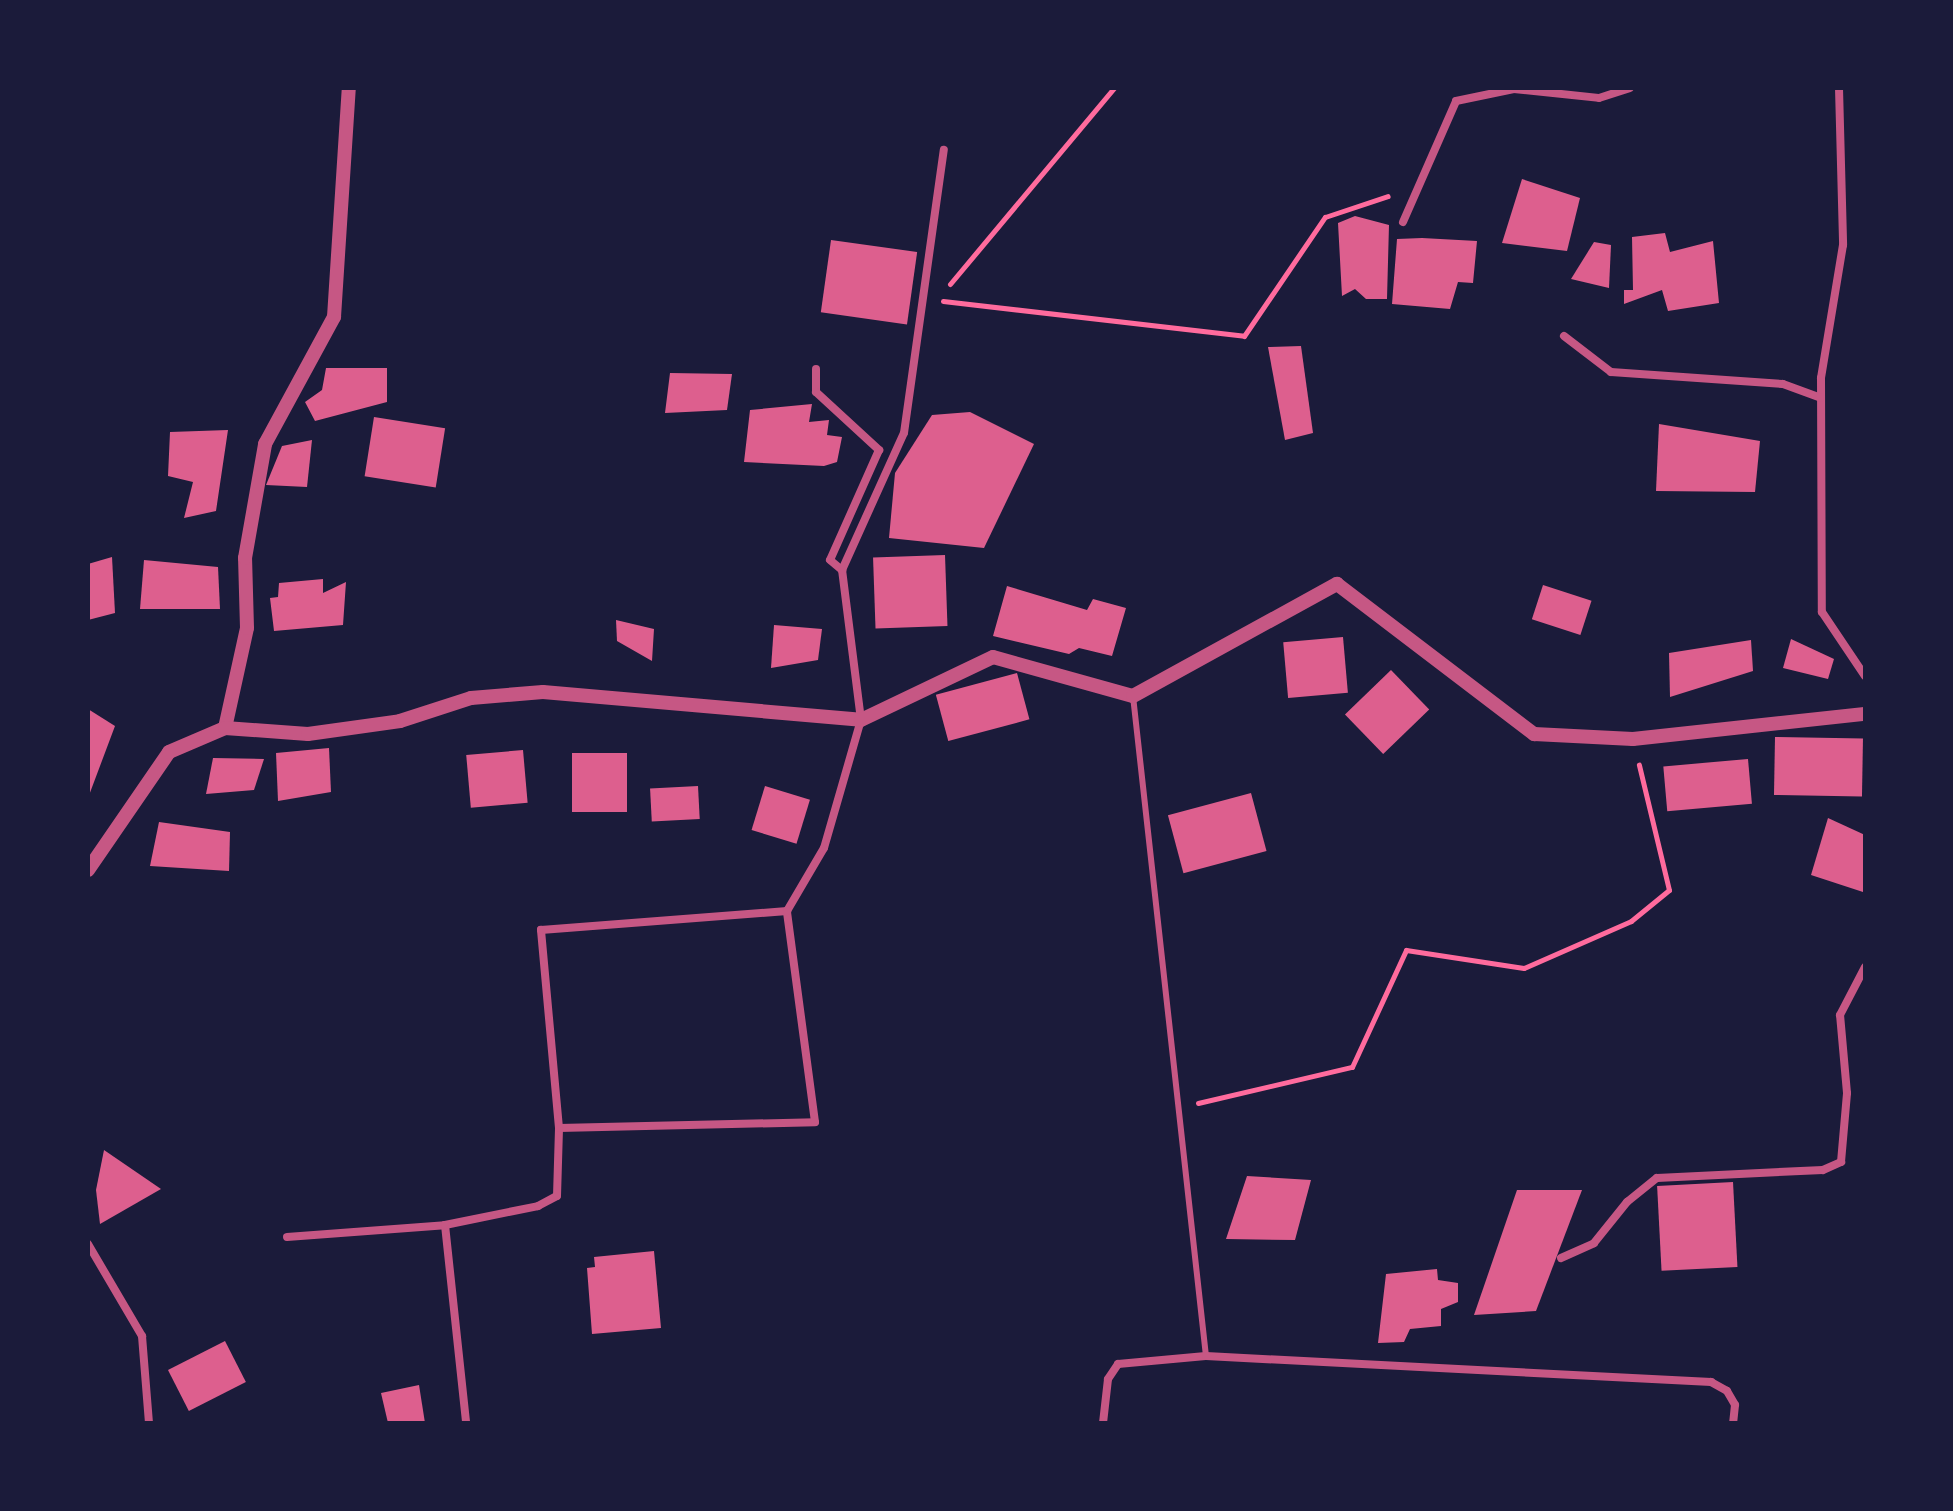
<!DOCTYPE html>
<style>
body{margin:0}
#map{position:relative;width:1953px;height:1511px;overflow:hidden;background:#1b1b3a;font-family:"Noto Sans",sans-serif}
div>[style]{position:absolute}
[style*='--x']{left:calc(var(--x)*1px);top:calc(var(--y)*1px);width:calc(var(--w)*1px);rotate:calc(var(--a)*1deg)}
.building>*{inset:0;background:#dd5f8e;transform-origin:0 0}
.path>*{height:5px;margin:-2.5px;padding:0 2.5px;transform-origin:2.5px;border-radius:2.5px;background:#ff6b9d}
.service>*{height:6px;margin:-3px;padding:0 3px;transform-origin:3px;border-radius:3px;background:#c65784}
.minor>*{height:8px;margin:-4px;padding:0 4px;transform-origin:4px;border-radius:4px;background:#c65784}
.tertiary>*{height:14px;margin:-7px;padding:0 7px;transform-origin:7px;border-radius:7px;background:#c65784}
span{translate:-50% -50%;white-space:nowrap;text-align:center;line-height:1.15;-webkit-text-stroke:7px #1b1b3a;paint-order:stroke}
.frame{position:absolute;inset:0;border:90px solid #1b1b3a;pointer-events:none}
</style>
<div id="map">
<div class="building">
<i style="clip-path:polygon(1522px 179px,1580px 198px,1567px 251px,1502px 243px)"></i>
<i style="clip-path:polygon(1355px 216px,1389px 225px,1387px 299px,1366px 299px,1355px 289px,1342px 296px,1338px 223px)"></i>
<i style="clip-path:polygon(1665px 233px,1670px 252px,1713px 241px,1719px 303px,1668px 311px,1662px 290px,1624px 304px,1624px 290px,1633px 290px,1632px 237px)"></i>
<i style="clip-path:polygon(1422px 238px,1477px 241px,1473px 283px,1458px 282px,1450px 309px,1392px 304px,1397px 239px)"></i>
<i style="left:831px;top:240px;width:87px;height:73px;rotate:8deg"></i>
<i style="clip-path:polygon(1594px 242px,1611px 245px,1609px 288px,1571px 279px)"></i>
<i style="clip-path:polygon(1301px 346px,1313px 433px,1285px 440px,1268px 347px)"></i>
<i style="clip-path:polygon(326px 368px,387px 368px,387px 402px,315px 421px,305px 402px,322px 390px)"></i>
<i style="clip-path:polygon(670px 373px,732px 374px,727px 410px,665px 413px)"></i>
<i style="clip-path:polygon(812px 404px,809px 422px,829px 420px,827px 435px,842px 437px,837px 462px,824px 466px,744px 462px,750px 410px)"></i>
<i style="clip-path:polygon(970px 412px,1034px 444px,984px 548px,889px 538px,895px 473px,932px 415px)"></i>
<i style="left:374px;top:417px;width:72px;height:60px;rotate:9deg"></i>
<i style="clip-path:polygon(1659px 424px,1760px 441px,1755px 492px,1656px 491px)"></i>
<i style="clip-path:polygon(228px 430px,216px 511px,184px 518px,193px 482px,168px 476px,170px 432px)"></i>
<i style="clip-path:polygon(312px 440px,307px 487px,266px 485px,282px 446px)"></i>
<i style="left:945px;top:555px;width:71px;height:72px;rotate:88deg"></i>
<i style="clip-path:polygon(112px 557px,115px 613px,88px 620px,88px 564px)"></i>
<i style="clip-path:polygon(144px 560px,218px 567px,220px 609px,140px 609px)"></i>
<i style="clip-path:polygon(323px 579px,323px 593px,346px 582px,343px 625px,274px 631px,270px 598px,278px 597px,279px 583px)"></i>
<i style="left:1543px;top:585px;width:51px;height:36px;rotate:18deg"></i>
<i style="clip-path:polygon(1007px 586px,1087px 610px,1093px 599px,1126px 608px,1112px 656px,1079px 648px,1069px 654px,993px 636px)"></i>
<i style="clip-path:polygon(616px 620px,654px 629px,652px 661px,617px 641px)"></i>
<i style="clip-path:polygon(774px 625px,822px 629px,818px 660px,771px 668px)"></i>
<i style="left:1343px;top:637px;width:56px;height:60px;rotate:85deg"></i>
<i style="clip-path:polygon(1791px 639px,1834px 659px,1828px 679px,1783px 668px)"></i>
<i style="clip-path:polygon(1751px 640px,1753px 671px,1670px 697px,1669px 653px)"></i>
<i style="left:1391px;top:670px;width:55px;height:64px;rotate:46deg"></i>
<i style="left:1017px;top:673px;width:48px;height:84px;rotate:75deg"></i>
<i style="clip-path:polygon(88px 709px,115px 726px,88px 798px)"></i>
<i style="left:1775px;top:737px;width:88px;height:58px;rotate:1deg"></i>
<i style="clip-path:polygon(329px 748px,331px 792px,278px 801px,276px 753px)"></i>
<i style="left:523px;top:750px;width:53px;height:57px;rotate:85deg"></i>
<i style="left:572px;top:753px;width:55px;height:59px"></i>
<i style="clip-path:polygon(213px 758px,264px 759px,254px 790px,206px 794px)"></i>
<i style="left:1748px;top:759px;width:45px;height:85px;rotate:85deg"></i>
<i style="left:698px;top:786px;width:33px;height:48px;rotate:87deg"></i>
<i style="left:765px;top:786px;width:47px;height:46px;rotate:17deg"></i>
<i style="left:1251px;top:793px;width:60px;height:86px;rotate:75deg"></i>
<i style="clip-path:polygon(1828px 818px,1865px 835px,1863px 892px,1811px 875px)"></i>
<i style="clip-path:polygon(159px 822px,230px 832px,229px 871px,150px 866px)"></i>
<i style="clip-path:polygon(104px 1150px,161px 1189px,100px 1224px,96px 1190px)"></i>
<i style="clip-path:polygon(1247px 1176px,1311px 1180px,1295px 1240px,1226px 1239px)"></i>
<i style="left:1733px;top:1182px;width:85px;height:76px;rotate:87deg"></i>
<i style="clip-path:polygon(1517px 1190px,1582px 1190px,1536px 1311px,1474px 1315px)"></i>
<i style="clip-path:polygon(654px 1251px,661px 1328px,592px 1334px,587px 1268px,595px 1267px,594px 1257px)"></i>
<i style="clip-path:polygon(1437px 1269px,1438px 1280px,1458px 1283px,1458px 1302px,1441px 1309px,1441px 1326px,1410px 1329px,1404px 1342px,1378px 1343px,1386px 1274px)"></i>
<i style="left:225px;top:1341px;width:46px;height:64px;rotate:63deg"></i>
<i style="clip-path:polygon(419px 1385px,425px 1423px,388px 1423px,381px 1393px)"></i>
</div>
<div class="path">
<i style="--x:950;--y:284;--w:256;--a:-50.1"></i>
<i style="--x:943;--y:301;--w:303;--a:6.6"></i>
<i style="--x:1244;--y:336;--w:144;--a:-55.8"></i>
<i style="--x:1325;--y:217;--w:66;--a:-18.4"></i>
<i style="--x:1198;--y:1103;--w:158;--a:-13.2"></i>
<i style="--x:1352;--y:1067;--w:129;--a:-65.2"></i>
<i style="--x:1406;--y:950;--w:119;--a:8.7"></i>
<i style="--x:1524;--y:968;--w:117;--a:-23.7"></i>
<i style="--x:1631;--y:921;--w:49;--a:-39.2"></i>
<i style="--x:1669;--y:890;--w:129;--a:-103.5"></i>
</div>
<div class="service">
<i style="--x:1133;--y:696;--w:664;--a:83.69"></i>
</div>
<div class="minor">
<i style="--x:1839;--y:88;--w:157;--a:88.5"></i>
<i style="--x:1843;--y:245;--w:135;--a:99.4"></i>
<i style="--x:1821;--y:378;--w:234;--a:89.8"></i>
<i style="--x:1822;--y:612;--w:77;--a:56.1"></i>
<i style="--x:1403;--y:222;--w:132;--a:-66.3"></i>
<i style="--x:1456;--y:101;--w:59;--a:-11.7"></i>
<i style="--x:1514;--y:89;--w:85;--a:6"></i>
<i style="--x:1599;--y:98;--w:32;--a:-18"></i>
<i style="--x:1564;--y:336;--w:59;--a:37.5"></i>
<i style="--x:1611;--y:372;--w:172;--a:4"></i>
<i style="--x:1783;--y:384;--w:40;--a:20.2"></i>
<i style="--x:816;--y:369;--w:23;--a:90"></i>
<i style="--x:816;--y:392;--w:86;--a:42.6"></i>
<i style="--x:879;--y:450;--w:120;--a:114"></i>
<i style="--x:830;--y:560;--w:16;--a:40"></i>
<i style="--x:559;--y:1128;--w:256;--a:-1.3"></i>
<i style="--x:815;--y:1122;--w:213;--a:-97.6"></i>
<i style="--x:445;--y:1225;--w:199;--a:83.9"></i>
<i style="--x:287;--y:1237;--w:158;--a:-4.3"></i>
<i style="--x:445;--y:1225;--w:95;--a:-11.5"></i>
<i style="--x:538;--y:1206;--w:21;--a:-28"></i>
<i style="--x:557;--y:1196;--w:68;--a:-88.3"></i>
<i style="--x:559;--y:1128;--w:199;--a:-95.2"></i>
<i style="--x:541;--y:930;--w:247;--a:-4.4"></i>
<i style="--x:787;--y:911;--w:73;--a:-59.6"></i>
<i style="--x:824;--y:848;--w:133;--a:-73.9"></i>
<i style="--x:861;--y:720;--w:151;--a:-97.2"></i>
<i style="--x:842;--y:570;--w:150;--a:-65.7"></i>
<i style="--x:904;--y:433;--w:286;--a:-82"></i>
<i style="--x:88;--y:1244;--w:107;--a:59.6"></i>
<i style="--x:142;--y:1336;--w:87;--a:85.4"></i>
<i style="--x:1561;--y:1258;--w:36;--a:-24"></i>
<i style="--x:1594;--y:1243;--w:53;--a:-51.2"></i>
<i style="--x:1627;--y:1202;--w:38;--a:-39"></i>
<i style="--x:1657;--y:1178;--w:166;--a:-2.8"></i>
<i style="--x:1823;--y:1170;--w:20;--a:-24"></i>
<i style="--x:1841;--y:1162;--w:69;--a:-85"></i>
<i style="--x:1847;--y:1093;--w:78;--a:-95.1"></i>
<i style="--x:1840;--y:1015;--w:54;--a:-62.5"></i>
<i style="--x:1103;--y:1423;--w:44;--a:-83.5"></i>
<i style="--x:1108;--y:1379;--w:18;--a:-56"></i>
<i style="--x:1118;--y:1364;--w:88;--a:-5.2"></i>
<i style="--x:1206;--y:1356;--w:506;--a:2.95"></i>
<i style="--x:1711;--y:1382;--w:18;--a:29"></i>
<i style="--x:1727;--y:1391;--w:16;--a:60"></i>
<i style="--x:1735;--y:1405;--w:18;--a:96"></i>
</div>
<div class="tertiary">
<i style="--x:225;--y:728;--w:102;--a:-77.6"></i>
<i style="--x:247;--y:628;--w:70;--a:-91.6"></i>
<i style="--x:245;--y:558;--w:116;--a:-80"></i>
<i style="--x:265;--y:444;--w:145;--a:-61.5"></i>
<i style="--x:334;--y:317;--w:229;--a:-86.3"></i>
<i style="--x:88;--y:870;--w:143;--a:-55.5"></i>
<i style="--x:169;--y:752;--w:61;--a:-23.2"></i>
<i style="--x:225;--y:728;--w:83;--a:4.1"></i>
<i style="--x:308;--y:734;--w:93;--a:-8"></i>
<i style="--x:400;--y:721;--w:75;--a:-17.9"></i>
<i style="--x:471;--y:698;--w:72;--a:-4.8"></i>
<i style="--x:543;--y:692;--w:319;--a:5"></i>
<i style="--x:861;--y:720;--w:146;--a:-25.5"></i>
<i style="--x:993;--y:657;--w:145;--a:15.6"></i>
<i style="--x:1133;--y:696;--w:233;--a:-28.8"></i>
<i style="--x:1337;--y:584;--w:248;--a:37.3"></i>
<i style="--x:1534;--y:734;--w:99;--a:2.9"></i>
<i style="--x:1633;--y:739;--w:233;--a:-6.2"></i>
</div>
<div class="frame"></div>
</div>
